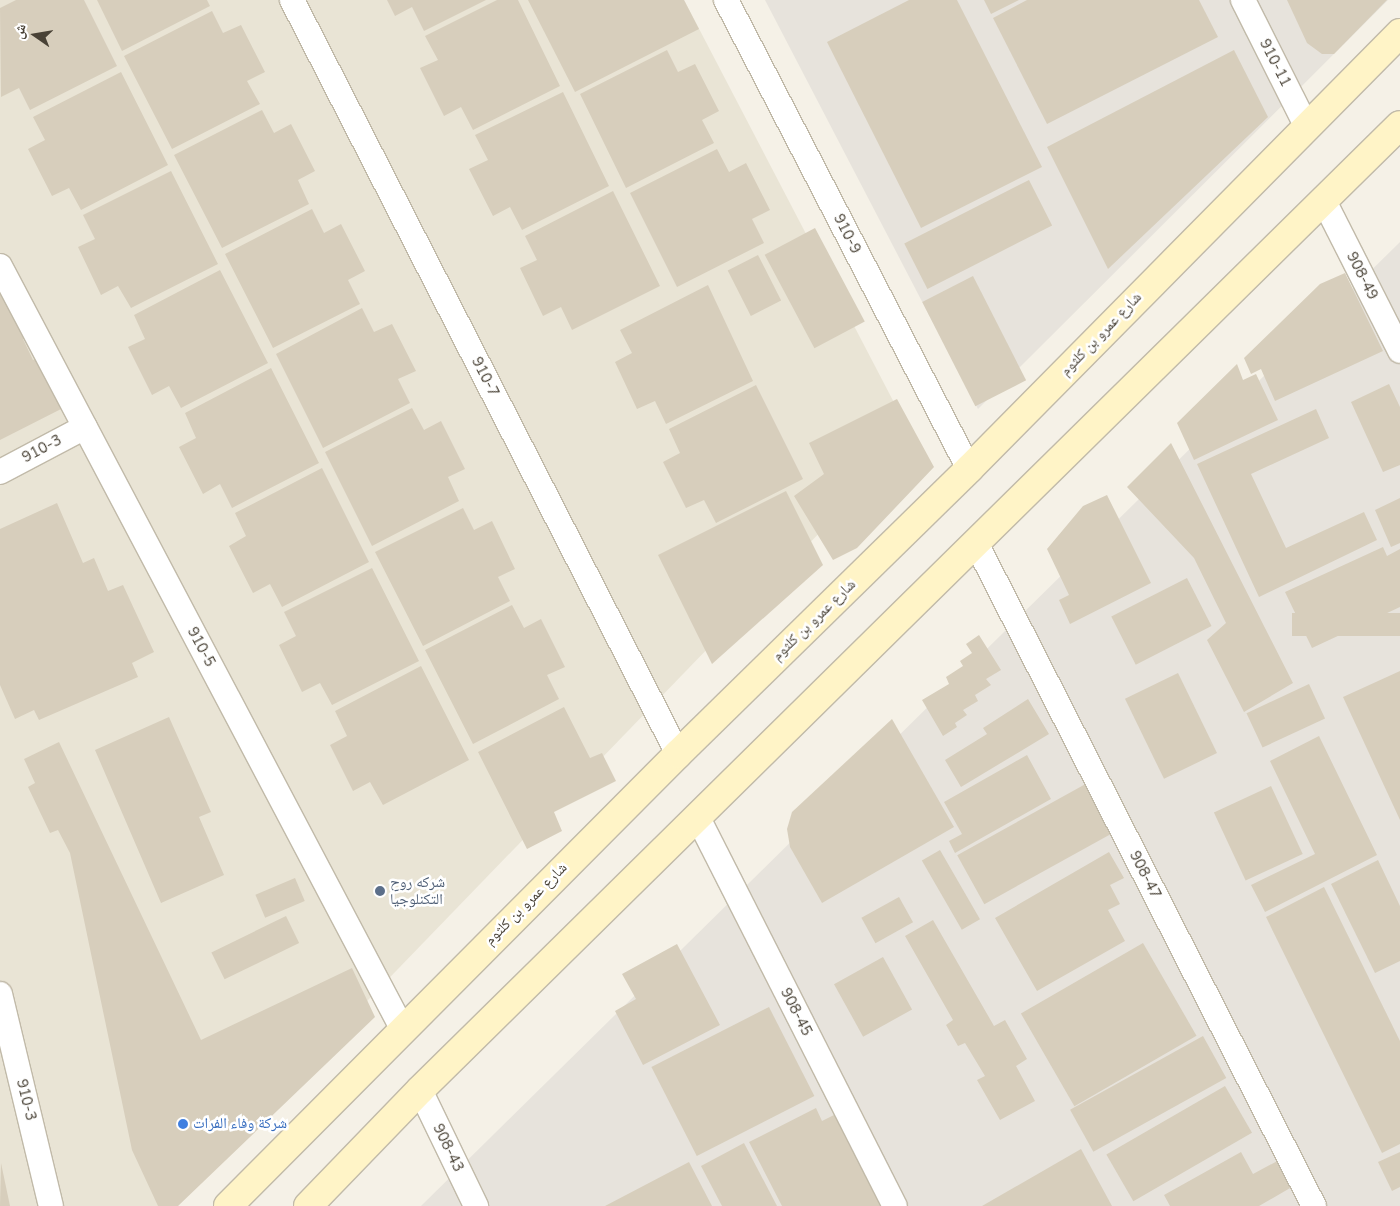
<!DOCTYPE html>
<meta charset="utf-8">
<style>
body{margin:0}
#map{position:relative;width:1400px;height:1206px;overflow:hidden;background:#f5f1e7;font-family:"Nunito Sans","Noto Naskh Arabic",sans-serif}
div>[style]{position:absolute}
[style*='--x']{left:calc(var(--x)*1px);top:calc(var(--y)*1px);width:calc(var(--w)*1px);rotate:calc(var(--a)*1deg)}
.residential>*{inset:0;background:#e9e4d5}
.industrial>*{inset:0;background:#e7e3dc}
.building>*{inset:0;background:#d7cebc;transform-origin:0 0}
.roads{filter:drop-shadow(1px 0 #c1baa9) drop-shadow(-1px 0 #c1baa9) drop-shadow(0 1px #c1baa9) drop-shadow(0 -1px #c1baa9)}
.street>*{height:24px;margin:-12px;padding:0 12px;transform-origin:12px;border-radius:12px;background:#fff}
.secondary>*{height:28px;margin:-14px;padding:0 14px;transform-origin:14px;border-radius:14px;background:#fff4c7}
.dots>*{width:14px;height:14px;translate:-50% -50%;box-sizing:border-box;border:2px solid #fff;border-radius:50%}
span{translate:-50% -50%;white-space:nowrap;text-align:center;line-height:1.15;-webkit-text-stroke:5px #fff;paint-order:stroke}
.street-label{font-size:15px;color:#494236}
.service-label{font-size:15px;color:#4e5e75}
.left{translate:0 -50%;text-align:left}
.shop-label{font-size:15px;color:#366cbe}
.north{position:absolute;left:10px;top:10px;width:50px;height:50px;-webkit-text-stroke:4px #fff;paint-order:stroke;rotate:283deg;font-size:14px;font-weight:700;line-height:20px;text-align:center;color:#494236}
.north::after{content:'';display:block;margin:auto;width:18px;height:22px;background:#494236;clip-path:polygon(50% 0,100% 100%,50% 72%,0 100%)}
</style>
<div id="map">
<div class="residential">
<i style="clip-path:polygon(0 0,684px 0,912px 437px,169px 1206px,0 1206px)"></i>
</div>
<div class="industrial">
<i style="clip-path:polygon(765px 0,1388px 0,978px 409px)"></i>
<i style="clip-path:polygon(1400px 242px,1400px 1206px,421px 1206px)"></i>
</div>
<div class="building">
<i style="clip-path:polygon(16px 0,84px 0,117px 66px,30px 110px,19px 88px,1px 97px,0 8px)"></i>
<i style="clip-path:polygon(97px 0,207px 0,210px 6px,122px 51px)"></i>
<i style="clip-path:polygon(387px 0,486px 0,424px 31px,412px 7px,395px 16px)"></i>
<i style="clip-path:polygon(497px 0,518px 0,560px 86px,473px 130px,461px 107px,444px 116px,420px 68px,438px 60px,425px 36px)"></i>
<i style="clip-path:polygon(528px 0,684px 0,699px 29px,575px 92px)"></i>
<i style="clip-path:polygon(909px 0,957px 0,1042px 167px,921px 228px,827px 42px)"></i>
<i style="clip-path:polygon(984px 0,1019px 0,991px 14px)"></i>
<i style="clip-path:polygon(1027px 0,1199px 0,1218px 37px,1047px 124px,993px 18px)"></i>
<i style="clip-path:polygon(1287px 0,1387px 0,1334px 54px,1322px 54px,1307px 43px)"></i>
<i style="clip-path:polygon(212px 11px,223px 33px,241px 25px,265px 72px,247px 81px,260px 104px,172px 149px,124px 56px)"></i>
<i style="clip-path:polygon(667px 50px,678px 72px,695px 64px,719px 111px,702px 120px,714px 143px,626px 188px,580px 94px)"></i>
<i style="clip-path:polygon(1234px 50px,1268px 117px,1108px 269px,1047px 147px)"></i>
<i style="clip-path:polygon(121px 72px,168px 165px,81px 210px,69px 188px,52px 196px,28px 149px,45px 140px,33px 117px)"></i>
<i style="clip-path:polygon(563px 92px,609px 186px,522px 230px,510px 207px,493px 216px,469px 169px,488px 160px,475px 135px)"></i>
<i style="clip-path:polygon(262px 110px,274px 133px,291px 124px,315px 171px,298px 180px,309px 204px,222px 248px,174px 155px)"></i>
<i style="clip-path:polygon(717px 149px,729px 172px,746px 163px,770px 210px,752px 219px,764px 243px,677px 287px,630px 193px)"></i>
<i style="clip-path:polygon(171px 171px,218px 264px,131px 308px,118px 286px,101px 295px,78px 247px,95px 239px,83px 215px)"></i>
<i style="left:1029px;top:180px;width:51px;height:140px;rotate:63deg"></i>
<i style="clip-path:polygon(613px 191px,660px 286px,572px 330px,561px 307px,543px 316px,520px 268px,537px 260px,525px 236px)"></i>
<i style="clip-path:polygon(312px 209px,324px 233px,341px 224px,365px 271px,348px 280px,360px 304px,273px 348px,225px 254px)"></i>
<i style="left:815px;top:228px;width:106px;height:57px;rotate:62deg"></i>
<i style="left:758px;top:255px;width:51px;height:34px;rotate:63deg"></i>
<i style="clip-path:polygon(220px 270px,268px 363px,181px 408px,169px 386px,152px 395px,128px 347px,145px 339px,134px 315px)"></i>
<i style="clip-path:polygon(1345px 273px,1383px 351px,1275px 401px,1261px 369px,1251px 374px,1244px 358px,1320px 284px)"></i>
<i style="left:973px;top:276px;width:117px;height:57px;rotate:63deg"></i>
<i style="clip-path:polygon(0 277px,30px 337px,23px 339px,33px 360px,40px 357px,65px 407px,0 440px)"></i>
<i style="clip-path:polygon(708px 285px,753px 381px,666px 424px,655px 401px,637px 409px,615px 362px,632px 353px,620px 330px)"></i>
<i style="clip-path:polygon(362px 308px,374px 332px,392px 324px,416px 371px,398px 379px,410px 403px,323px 448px,276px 354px)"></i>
<i style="clip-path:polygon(1237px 364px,1243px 380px,1256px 374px,1278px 420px,1194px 460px,1177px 423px)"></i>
<i style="clip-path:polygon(271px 368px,319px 463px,232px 508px,220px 484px,203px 494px,179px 447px,196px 438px,185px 413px)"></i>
<i style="clip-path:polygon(1389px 384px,1400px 407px,1400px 465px,1383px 472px,1351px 402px)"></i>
<i style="clip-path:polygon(756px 385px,803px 479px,716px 523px,704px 500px,686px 508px,663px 462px,680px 453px,669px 429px)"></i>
<i style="clip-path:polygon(897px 399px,934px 467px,857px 548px,833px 560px,794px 496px,824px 474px,809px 443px)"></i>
<i style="clip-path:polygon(412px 408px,424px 430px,441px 421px,465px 469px,448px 477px,459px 501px,372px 546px,325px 452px)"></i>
<i style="clip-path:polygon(1316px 409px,1329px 438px,1251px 474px,1286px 548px,1364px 512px,1377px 540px,1259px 597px,1197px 464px)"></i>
<i style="clip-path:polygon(1171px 443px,1293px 683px,1244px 712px,1207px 640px,1226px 623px,1194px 558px,1127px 487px)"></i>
<i style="clip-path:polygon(322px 468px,369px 562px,282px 607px,270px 584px,253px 593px,229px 546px,246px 536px,235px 513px)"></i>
<i style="clip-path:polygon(786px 491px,823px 565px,712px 664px,658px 555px)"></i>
<i style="clip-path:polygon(1107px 495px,1151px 583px,1070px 624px,1059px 600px,1069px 595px,1047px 549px,1083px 506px)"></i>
<i style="clip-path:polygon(1400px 498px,1400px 543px,1391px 547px,1375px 510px)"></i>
<i style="clip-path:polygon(57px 503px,83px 563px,94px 558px,108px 591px,123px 585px,154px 652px,132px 663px,138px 677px,39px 720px,34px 710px,15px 719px,0 685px,0 529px)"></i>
<i style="clip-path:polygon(463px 508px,474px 530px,492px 521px,515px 569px,498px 577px,510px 601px,423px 646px,375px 552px)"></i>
<i style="clip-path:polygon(1383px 547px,1387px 556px,1400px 549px,1400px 607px,1312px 648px,1285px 592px)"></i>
<i style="clip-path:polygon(372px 568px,419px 661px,332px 705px,320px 683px,302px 692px,279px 645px,296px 636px,284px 612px)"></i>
<i style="left:1187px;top:578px;width:54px;height:85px;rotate:63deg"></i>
<i style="clip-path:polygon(512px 605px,524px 628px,541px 619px,565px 667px,547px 675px,559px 699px,473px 744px,425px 650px)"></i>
<i style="left:1400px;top:613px;width:23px;height:108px;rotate:90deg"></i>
<i style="clip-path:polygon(979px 635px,1001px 670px,986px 679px,991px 685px,975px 695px,978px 701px,963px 710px,967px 715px,955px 723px,957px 727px,943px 736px,922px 700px,949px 684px,946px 677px,963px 666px,960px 661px,972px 653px,966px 644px)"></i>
<i style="clip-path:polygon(421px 666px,469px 760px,383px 805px,370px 782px,353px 791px,330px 745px,347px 736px,335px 711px)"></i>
<i style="clip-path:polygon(1400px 671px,1400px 820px,1343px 697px)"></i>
<i style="left:1178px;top:673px;width:89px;height:59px;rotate:64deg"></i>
<i style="left:1309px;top:684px;width:38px;height:69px;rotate:65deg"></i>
<i style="clip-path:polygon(1028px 699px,1049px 734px,961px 787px,945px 760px,987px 734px,983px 728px)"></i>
<i style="clip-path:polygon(564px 707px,590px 758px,602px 753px,616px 781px,554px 812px,562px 831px,527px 849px,478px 752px)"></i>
<i style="clip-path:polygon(169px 717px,211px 812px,199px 817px,224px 875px,161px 903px,95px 750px)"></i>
<i style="clip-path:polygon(892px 719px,954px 827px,822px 903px,790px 847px,787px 829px,792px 812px)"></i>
<i style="clip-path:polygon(1319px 736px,1377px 855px,1265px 912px,1251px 885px,1315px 854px,1270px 761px)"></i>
<i style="clip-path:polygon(59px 742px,201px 1040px,352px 968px,375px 1017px,178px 1206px,158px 1206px,132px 1150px,70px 853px,58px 830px,50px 833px,28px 787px,35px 783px,24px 759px)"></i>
<i style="clip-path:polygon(1027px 755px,1051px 799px,955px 853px,949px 841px,962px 834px,944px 802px)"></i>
<i style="left:1091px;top:781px;width:56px;height:153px;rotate:61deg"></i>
<i style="left:1271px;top:786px;width:75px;height:63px;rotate:65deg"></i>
<i style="left:940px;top:850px;width:80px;height:21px;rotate:60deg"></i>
<i style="clip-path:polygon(1109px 852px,1124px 878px,1110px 885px,1120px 904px,1108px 910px,1125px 941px,1037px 991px,995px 918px)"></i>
<i style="clip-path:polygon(1378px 860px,1400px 906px,1400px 961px,1375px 973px,1331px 884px)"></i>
<i style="left:295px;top:878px;width:25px;height:43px;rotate:67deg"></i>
<i style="clip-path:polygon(1324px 887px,1400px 1041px,1400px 1144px,1382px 1153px,1266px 917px)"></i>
<i style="left:899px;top:897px;width:29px;height:43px;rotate:61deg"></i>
<i style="left:286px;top:916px;width:30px;height:83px;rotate:64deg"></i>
<i style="clip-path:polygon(933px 920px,994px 1026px,1005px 1020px,1027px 1059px,1016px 1066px,1035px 1101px,1000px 1120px,977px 1080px,985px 1076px,965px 1043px,958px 1046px,946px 1025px,953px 1020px,905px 936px)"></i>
<i style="left:1143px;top:943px;width:107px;height:141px;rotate:60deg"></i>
<i style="clip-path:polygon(677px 944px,720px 1025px,643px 1065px,615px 1011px,636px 999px,622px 974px)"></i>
<i style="left:883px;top:957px;width:60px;height:56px;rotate:61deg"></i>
<i style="left:769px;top:1007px;width:100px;height:132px;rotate:63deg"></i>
<i style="left:1203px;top:1036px;width:48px;height:152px;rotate:61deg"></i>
<i style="left:1225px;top:1086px;width:54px;height:137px;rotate:60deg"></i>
<i style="clip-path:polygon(816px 1108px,822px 1121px,838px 1113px,886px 1206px,782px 1206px,749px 1142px)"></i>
<i style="clip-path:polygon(744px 1143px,777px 1206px,722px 1206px,701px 1166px)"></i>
<i style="clip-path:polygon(1081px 1149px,1112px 1206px,982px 1206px)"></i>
<i style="clip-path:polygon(1241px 1152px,1253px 1174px,1283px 1158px,1297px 1184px,1259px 1206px,1170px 1206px,1164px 1195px)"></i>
<i style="clip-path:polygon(1400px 1152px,1400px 1187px,1392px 1191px,1378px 1162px)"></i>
<i style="clip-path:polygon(689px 1162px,712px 1206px,605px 1206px)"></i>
<i style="clip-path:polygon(1px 1163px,10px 1206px,0 1206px)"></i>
</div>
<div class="roads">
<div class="street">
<i style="--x:292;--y:0;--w:847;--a:62.89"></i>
<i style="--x:726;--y:0;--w:528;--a:62.61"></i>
<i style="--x:1243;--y:0;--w:140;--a:63.3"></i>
<i style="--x:1324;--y:201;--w:168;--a:63.1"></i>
<i style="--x:0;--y:266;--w:862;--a:62.19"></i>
<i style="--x:0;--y:472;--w:96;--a:-27.9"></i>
<i style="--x:977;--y:545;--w:742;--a:62.99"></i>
<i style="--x:698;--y:818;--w:435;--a:63.1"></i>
<i style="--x:0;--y:994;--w:218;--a:76.5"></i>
<i style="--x:420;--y:1090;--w:129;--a:64.2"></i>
</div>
<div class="secondary">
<i style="--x:228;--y:1206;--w:638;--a:-45.13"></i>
<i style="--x:678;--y:754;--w:407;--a:-44.4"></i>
<i style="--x:969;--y:469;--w:613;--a:-45.33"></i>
<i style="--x:308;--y:1206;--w:161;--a:-46"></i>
<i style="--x:420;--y:1090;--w:1375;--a:-44.56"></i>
</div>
</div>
<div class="dots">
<i style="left:380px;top:891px;background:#5c6f8a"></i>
<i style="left:183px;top:1124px;background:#3f7fe0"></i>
</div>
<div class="street-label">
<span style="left:1275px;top:63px;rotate:63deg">910-11</span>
<span style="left:847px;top:234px;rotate:63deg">910-9</span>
<span style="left:1362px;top:276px;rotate:63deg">908-49</span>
<span style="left:1101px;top:334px;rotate:-46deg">شارع عمرو بن كلثوم</span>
<span style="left:485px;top:377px;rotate:63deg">910-7</span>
<span style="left:42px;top:449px;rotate:-28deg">910-3</span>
<span style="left:814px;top:620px;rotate:-44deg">شارع عمرو بن كلثوم</span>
<span style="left:201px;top:647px;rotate:62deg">910-5</span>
<span style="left:1145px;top:875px;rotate:63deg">908-47</span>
<span style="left:526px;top:904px;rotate:-45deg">شارع عمرو بن كلثوم</span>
<span style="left:796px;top:1012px;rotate:63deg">908-45</span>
<span style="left:26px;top:1100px;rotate:76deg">910-3</span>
<span style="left:448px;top:1148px;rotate:64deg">908-43</span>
</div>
<div class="service-label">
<span class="left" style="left:390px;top:891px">شركه روح<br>التكنلوجيا</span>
</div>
<div class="shop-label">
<span class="left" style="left:193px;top:1124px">شركة وفاء الفرات</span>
</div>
<div class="north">ش</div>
</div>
